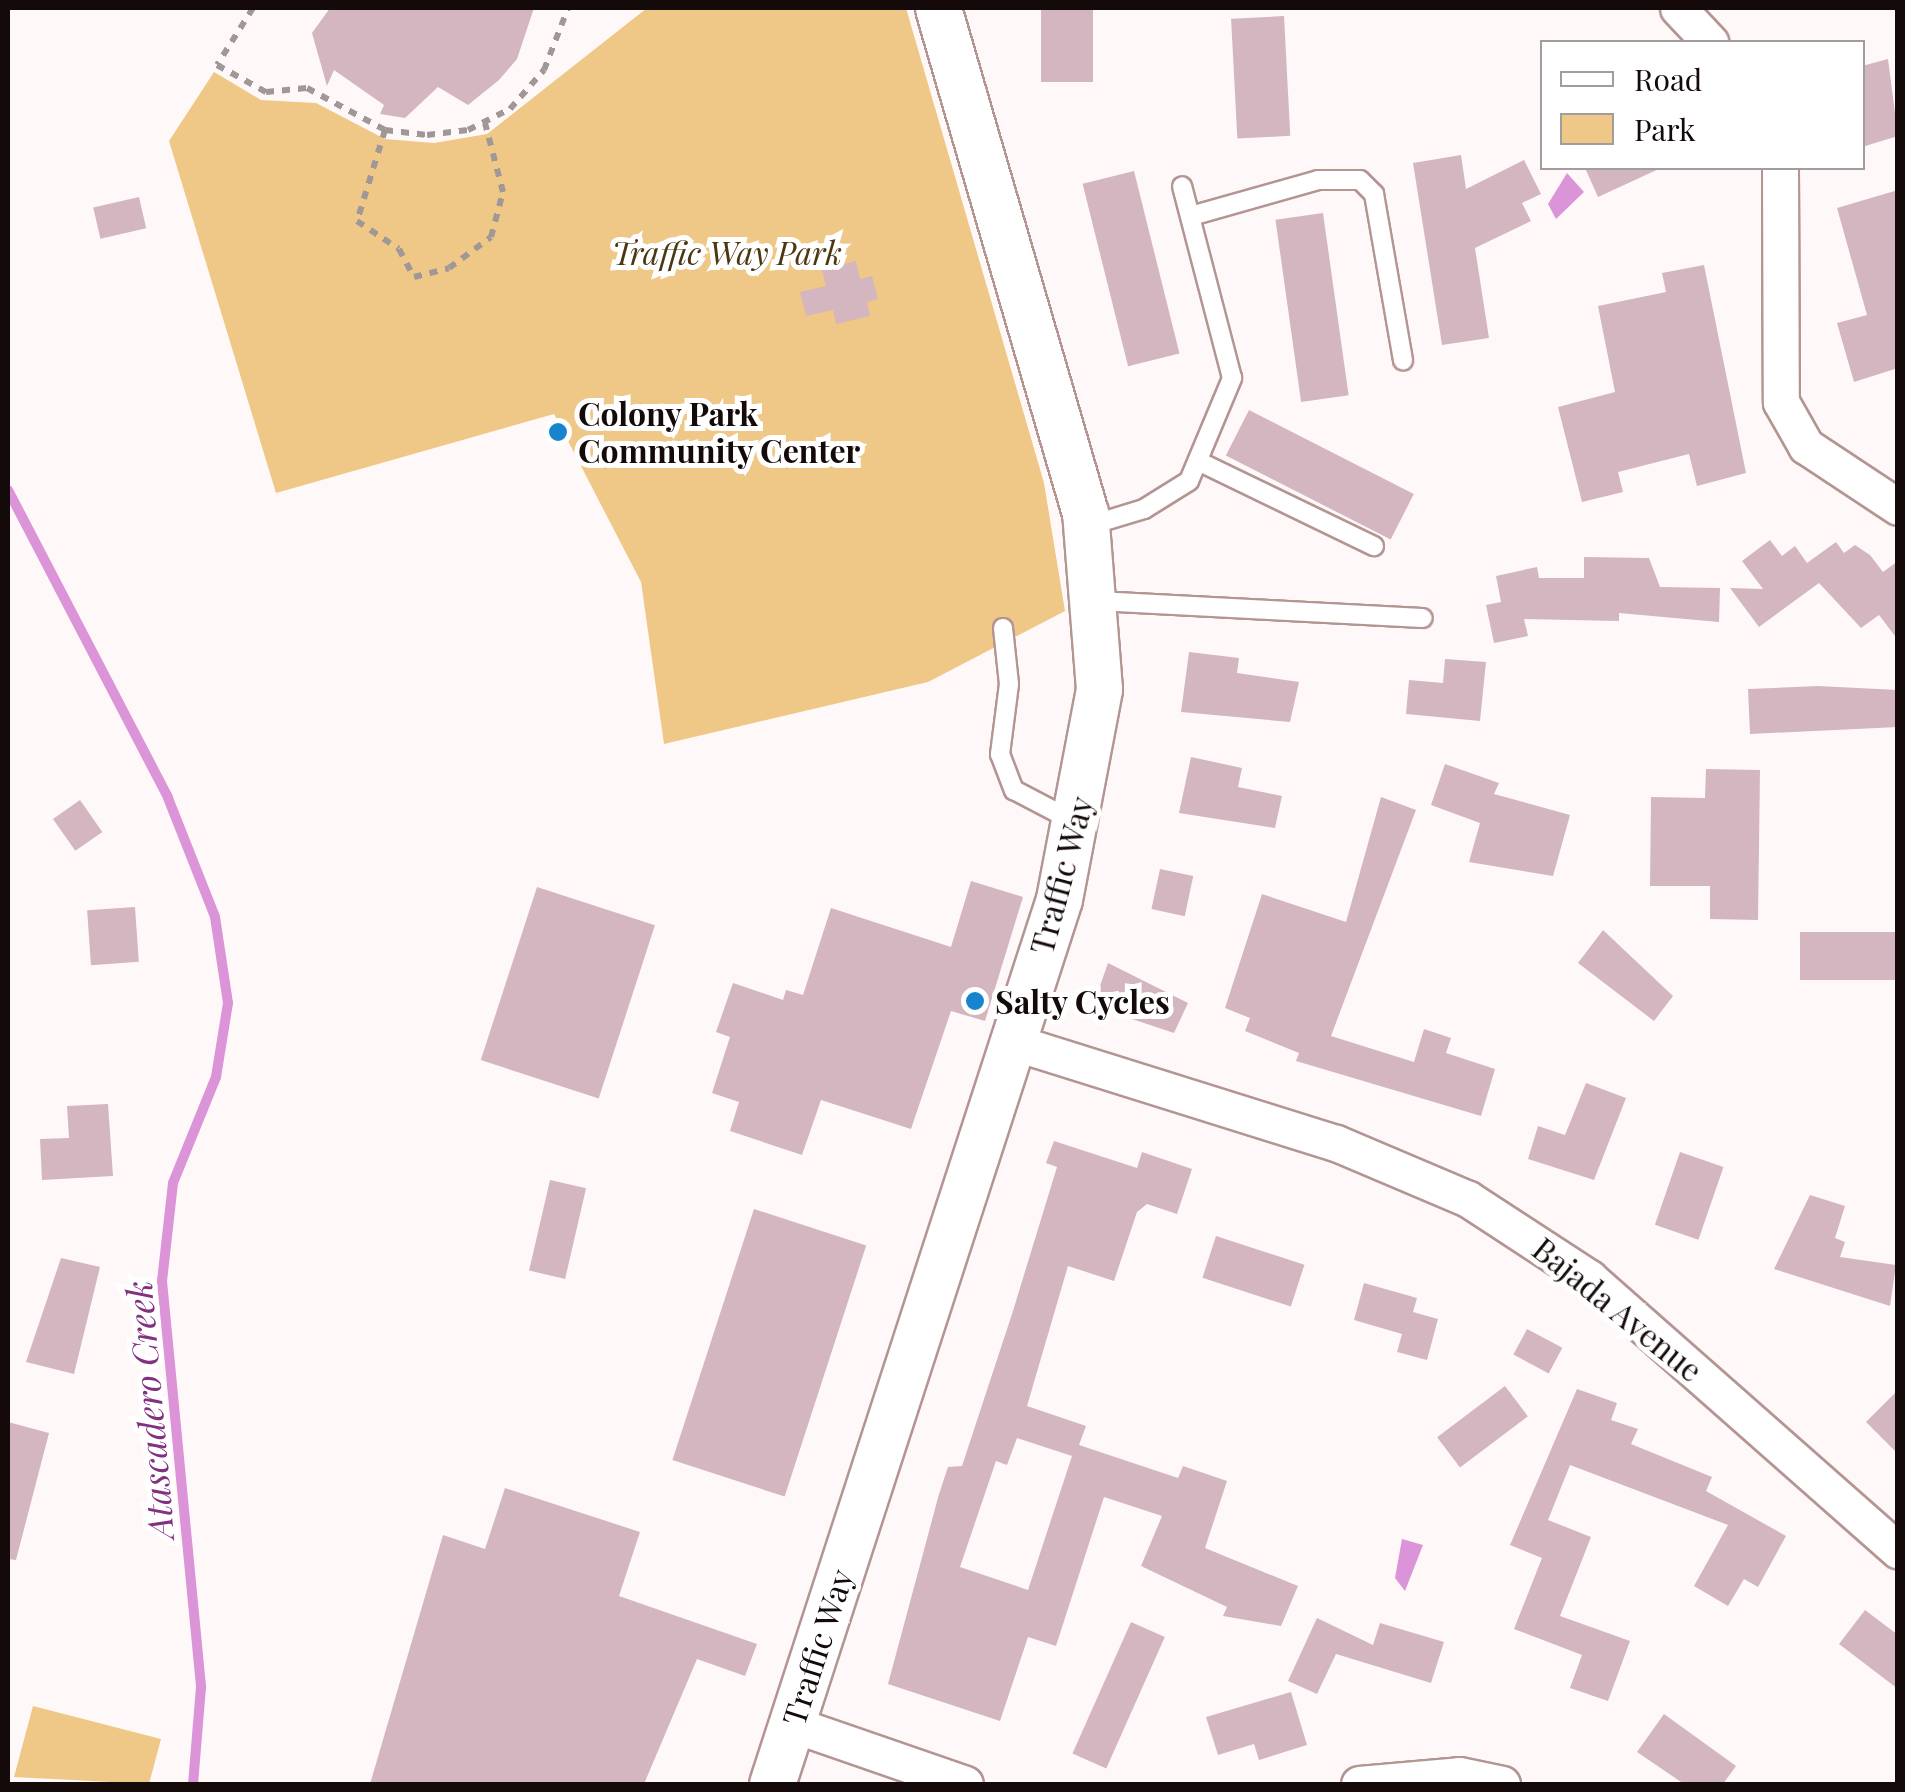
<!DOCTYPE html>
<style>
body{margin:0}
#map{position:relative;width:1905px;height:1792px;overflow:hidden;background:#fff8f8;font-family:"Playfair Display",serif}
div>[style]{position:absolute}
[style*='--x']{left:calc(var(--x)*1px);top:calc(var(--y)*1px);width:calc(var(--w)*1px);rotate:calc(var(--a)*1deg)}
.green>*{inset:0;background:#efc887}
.water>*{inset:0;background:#db94d7}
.stream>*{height:10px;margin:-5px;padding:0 5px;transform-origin:5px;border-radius:5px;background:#db94d7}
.building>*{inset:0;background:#d3b6bf;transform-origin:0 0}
.path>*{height:6px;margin-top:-3px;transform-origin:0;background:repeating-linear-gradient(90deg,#a09797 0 8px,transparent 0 16px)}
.roads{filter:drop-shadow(2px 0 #b39592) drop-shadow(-2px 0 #b39592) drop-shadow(0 2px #b39592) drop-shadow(0 -2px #b39592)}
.service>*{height:18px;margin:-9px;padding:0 9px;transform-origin:9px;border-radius:9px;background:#fff}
.minor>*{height:35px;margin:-17.5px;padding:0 17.5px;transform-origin:17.5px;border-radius:17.5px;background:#fff}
.tertiary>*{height:45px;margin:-22.5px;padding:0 22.5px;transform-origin:22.5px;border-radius:22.5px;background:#fff}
.dots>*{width:28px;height:28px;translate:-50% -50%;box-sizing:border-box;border:5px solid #fff;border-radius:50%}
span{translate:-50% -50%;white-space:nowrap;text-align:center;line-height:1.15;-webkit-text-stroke:10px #fff;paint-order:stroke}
.park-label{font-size:32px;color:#4b3711;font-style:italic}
.poi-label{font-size:32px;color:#140a09;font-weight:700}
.left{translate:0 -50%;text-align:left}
.street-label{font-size:32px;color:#140a09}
.water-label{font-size:35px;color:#823080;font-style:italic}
.frame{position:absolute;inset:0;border:10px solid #140a09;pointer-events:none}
.legend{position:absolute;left:1540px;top:40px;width:325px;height:130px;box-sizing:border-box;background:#fff;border:2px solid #a19d9d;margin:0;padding:12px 18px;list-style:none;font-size:30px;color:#140a09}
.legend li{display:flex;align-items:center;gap:20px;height:50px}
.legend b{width:50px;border:2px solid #a19d9d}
</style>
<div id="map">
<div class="green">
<i style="clip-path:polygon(647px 8px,906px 8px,1044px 483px,1065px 611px,928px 682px,664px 744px,641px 582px,554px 414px,276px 493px,169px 141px,214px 72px,261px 100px,316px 103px,385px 139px,434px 143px,487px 134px)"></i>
<i style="clip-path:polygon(33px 1706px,161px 1739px,149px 1784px,14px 1777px)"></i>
</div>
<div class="water">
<i style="clip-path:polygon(1567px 173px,1584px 192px,1556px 219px,1548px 204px)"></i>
<i style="clip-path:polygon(1402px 1539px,1423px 1545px,1405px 1591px,1395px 1578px)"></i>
</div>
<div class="stream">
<i style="--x:8;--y:490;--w:347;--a:62.5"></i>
<i style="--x:168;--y:798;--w:128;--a:68.4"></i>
<i style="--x:215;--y:917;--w:87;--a:81.4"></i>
<i style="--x:228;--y:1003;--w:75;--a:99.2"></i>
<i style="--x:216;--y:1077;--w:114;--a:112.1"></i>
<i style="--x:173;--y:1183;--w:99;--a:96.4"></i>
<i style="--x:162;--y:1281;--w:408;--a:84.5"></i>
<i style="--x:201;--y:1687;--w:97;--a:94.7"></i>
</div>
<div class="building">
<i style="clip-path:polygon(330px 8px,534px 8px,517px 59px,499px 80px,468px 105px,438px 87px,405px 118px,380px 114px,384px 105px,334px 70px,327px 86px,312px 33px)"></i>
<i style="left:1041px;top:8px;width:52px;height:74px"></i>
<i style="left:1284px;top:16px;width:120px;height:53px;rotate:87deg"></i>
<i style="clip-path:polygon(1888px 59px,1898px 136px,1862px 147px,1862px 66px)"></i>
<i style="clip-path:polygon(1461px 155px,1466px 189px,1524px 160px,1541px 194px,1522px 203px,1531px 221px,1475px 248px,1489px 338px,1442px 345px,1413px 163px)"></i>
<i style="clip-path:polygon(1585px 168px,1661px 168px,1598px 197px)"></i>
<i style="left:1134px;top:171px;width:188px;height:53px;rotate:76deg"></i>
<i style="clip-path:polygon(1898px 190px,1898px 368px,1854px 382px,1837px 323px,1867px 315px,1837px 208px)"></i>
<i style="left:139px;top:197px;width:32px;height:47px;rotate:77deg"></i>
<i style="left:1323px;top:213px;width:184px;height:48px;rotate:82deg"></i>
<i style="clip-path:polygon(856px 261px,860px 279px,872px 276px,878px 299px,867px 302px,870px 316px,836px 324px,833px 310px,806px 316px,800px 292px,826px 286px,822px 270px)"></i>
<i style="clip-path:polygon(1704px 265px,1746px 473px,1697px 486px,1689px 454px,1618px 472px,1623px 492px,1582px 502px,1558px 407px,1615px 392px,1598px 306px,1666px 292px,1662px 273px)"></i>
<i style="left:1249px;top:410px;width:185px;height:51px;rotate:27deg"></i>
<i style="clip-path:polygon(1770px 540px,1782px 556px,1795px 546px,1807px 563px,1836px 542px,1844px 553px,1855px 545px,1870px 555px,1883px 572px,1898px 561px,1898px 640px,1879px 615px,1861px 628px,1819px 583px,1759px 627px,1730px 588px,1763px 589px,1742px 561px)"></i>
<i style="clip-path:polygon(1584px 557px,1649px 558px,1660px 587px,1720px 588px,1719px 622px,1619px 613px,1619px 621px,1524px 619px,1528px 636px,1494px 643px,1486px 605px,1501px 602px,1496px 576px,1537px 567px,1539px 578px,1584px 578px)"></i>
<i style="clip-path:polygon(1189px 652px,1239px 658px,1237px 673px,1299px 682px,1290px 722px,1181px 712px)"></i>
<i style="clip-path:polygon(1445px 659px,1486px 662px,1480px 721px,1406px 714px,1409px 680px,1443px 683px)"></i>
<i style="clip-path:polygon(1818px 686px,1898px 690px,1898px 727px,1750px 734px,1748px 689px)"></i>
<i style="clip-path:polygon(1191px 757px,1242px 768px,1238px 787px,1282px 796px,1275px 828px,1179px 813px)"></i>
<i style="clip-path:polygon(1445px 764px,1499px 783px,1494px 794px,1570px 815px,1553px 876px,1469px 862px,1480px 823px,1431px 805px)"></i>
<i style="clip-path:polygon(1706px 769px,1760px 770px,1758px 920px,1710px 919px,1710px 886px,1650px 886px,1651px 797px,1705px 798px)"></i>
<i style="clip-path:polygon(1381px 797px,1416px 810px,1331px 1036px,1414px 1062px,1424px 1029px,1451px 1038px,1446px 1053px,1495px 1069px,1481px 1116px,1296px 1061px,1299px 1053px,1245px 1031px,1250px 1018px,1225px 1008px,1262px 894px,1346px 922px)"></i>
<i style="left:80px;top:800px;width:39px;height:33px;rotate:55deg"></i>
<i style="left:1160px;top:869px;width:34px;height:41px;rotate:12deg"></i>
<i style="clip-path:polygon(971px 881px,1023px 897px,985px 1021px,951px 1011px,911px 1129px,821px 1100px,802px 1155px,730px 1131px,739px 1102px,712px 1093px,730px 1037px,716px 1032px,733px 983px,783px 1000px,786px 990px,803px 995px,831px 908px,951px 947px)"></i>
<i style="left:537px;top:887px;width:124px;height:182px;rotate:18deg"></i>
<i style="left:135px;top:907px;width:55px;height:48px;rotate:86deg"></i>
<i style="clip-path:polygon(1603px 930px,1673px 996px,1654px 1021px,1578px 963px)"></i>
<i style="left:1898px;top:932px;width:48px;height:98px;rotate:90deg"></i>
<i style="clip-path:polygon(1108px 963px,1188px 1003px,1174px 1033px,1093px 1006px)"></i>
<i style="clip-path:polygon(1586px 1083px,1626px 1098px,1594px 1180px,1528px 1159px,1538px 1126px,1565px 1135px)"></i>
<i style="clip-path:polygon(108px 1104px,113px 1176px,42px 1180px,40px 1139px,69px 1138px,67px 1106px)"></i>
<i style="clip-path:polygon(evenodd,1054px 1141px,1137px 1168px,1142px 1152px,1192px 1169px,1177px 1214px,1147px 1204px,1137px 1212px,1114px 1281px,1068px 1266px,1027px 1406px,1086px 1426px,1079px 1445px,1178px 1478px,1183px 1466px,1227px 1481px,1205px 1548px,1298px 1586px,1281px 1626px,1223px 1616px,1227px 1607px,1141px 1566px,1162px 1516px,1104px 1497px,1056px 1646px,1028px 1637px,1000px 1721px,888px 1684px,939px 1494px,948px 1467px,962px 1466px,1012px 1314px,1057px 1167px,1046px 1163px,1054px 1141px,1017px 1438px,1072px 1456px,1028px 1590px,960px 1567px,996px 1461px,1007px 1465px,1017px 1438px)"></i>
<i style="left:1680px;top:1152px;width:46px;height:77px;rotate:19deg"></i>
<i style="left:550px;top:1180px;width:37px;height:93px;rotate:13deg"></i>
<i style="clip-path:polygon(1810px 1195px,1845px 1206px,1835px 1238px,1845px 1242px,1840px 1257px,1896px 1265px,1890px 1306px,1774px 1269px)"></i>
<i style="left:754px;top:1209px;width:118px;height:264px;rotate:18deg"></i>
<i style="left:1216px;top:1236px;width:93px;height:44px;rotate:18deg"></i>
<i style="clip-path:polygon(61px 1258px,100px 1267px,74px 1374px,26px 1362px)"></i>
<i style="clip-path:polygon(1364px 1283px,1417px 1298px,1413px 1312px,1438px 1319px,1427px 1360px,1397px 1352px,1402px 1334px,1354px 1320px)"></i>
<i style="left:1527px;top:1329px;width:40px;height:29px;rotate:28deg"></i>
<i style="left:1505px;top:1386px;width:38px;height:85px;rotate:53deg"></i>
<i style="clip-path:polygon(1577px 1389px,1617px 1403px,1611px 1420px,1638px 1429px,1631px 1444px,1712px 1477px,1706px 1491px,1786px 1536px,1758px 1587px,1744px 1579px,1728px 1606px,1694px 1586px,1728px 1525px,1570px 1465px,1548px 1520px,1591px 1537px,1560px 1616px,1630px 1641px,1608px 1701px,1570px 1688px,1582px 1655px,1514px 1629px,1542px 1558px,1510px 1545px)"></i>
<i style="clip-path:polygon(1898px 1390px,1898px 1454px,1866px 1422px)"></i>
<i style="clip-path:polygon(8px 1422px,49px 1433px,16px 1560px,8px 1559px)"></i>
<i style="clip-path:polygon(505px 1488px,640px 1532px,619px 1596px,757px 1644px,745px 1676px,697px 1659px,644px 1784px,370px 1784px,443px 1535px,485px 1549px)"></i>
<i style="clip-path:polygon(1865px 1610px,1898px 1635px,1898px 1689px,1839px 1644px)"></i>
<i style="clip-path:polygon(1317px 1618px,1373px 1645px,1380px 1623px,1444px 1642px,1431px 1683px,1336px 1654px,1317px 1694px,1288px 1681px)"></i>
<i style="left:1131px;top:1622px;width:37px;height:144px;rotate:24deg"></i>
<i style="clip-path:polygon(1291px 1692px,1307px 1745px,1259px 1760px,1254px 1744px,1218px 1755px,1206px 1717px)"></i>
<i style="clip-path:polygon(1664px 1714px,1736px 1766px,1723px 1784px,1684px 1784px,1637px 1752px)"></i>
</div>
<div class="path">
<i style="--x:253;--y:8;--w:67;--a:122.3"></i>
<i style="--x:217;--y:65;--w:56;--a:28.9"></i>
<i style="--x:266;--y:92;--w:41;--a:-5.6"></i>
<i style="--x:307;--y:88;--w:89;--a:28.3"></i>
<i style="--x:385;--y:130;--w:42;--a:6.8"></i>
<i style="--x:427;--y:135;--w:41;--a:-7"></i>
<i style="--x:468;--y:130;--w:47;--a:-26.6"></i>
<i style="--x:510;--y:109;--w:52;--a:-48.9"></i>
<i style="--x:544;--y:70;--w:66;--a:-68.8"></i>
<i style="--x:385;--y:130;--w:95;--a:107.1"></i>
<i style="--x:357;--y:221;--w:50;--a:33.7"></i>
<i style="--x:399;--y:249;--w:32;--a:62"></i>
<i style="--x:414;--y:277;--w:36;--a:-14"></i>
<i style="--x:449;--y:268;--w:52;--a:-36.4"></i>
<i style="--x:491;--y:237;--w:47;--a:-75.1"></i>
<i style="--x:503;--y:192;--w:71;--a:-104.6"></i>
</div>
<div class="roads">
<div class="service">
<i style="--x:1191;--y:216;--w:132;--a:-15.8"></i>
<i style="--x:1318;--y:180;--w:42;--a:0"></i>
<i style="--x:1360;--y:180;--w:20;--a:45"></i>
<i style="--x:1374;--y:194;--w:169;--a:80.1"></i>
<i style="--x:1202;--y:463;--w:191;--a:25.8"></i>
<i style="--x:1088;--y:526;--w:59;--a:-16.9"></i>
<i style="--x:1144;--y:509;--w:53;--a:-31.9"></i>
<i style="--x:1189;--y:481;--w:112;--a:-67.3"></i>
<i style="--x:1232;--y:378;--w:198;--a:-104.6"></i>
<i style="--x:1097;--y:601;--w:326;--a:3"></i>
<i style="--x:1003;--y:628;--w:56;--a:83.9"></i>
<i style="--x:1009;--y:684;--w:71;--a:97.3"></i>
<i style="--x:1000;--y:754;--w:39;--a:69"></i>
<i style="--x:1014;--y:790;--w:69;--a:27.7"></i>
</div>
<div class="minor">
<i style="--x:1678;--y:8;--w:47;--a:46.7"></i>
<i style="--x:1780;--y:168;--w:234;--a:89.8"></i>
<i style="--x:1781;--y:402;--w:51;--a:60.4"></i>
<i style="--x:1806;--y:446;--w:110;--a:33.5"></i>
<i style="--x:1013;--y:1042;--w:338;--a:17.4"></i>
<i style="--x:1336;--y:1143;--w:143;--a:23"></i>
<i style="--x:1468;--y:1199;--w:145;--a:33.1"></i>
<i style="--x:1589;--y:1278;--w:412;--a:41.4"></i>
<i style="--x:792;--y:1724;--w:183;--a:19.1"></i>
<i style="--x:1359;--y:1784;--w:100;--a:-5.1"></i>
<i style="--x:1459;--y:1775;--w:44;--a:11.8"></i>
</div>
<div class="tertiary">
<i style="--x:772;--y:1784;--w:930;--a:-72.03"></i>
<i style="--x:1059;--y:899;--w:214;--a:-79.2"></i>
<i style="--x:1099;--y:689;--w:177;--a:-94.5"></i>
<i style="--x:1085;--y:513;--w:526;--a:-106.23"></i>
</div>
</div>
<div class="dots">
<i style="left:558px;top:432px;background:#1884ce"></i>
<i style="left:975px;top:1001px;background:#1884ce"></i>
</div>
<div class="park-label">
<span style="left:727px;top:252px">Traffic Way Park</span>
</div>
<div class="poi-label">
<span class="left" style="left:578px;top:432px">Colony Park<br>Community Center</span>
<span class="left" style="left:995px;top:1001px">Salty Cycles</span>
</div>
<div class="street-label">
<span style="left:1061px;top:875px;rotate:-75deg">Traffic Way</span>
<span style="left:1618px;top:1309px;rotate:39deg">Bajada Avenue</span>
<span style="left:817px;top:1647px;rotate:-72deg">Traffic Way</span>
</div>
<div class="water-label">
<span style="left:149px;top:1410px;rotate:-95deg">Atascadero Creek</span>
</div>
<div class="frame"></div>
<ul class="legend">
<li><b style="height:12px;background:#fff"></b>Road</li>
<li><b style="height:28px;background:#efc887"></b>Park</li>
</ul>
</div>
